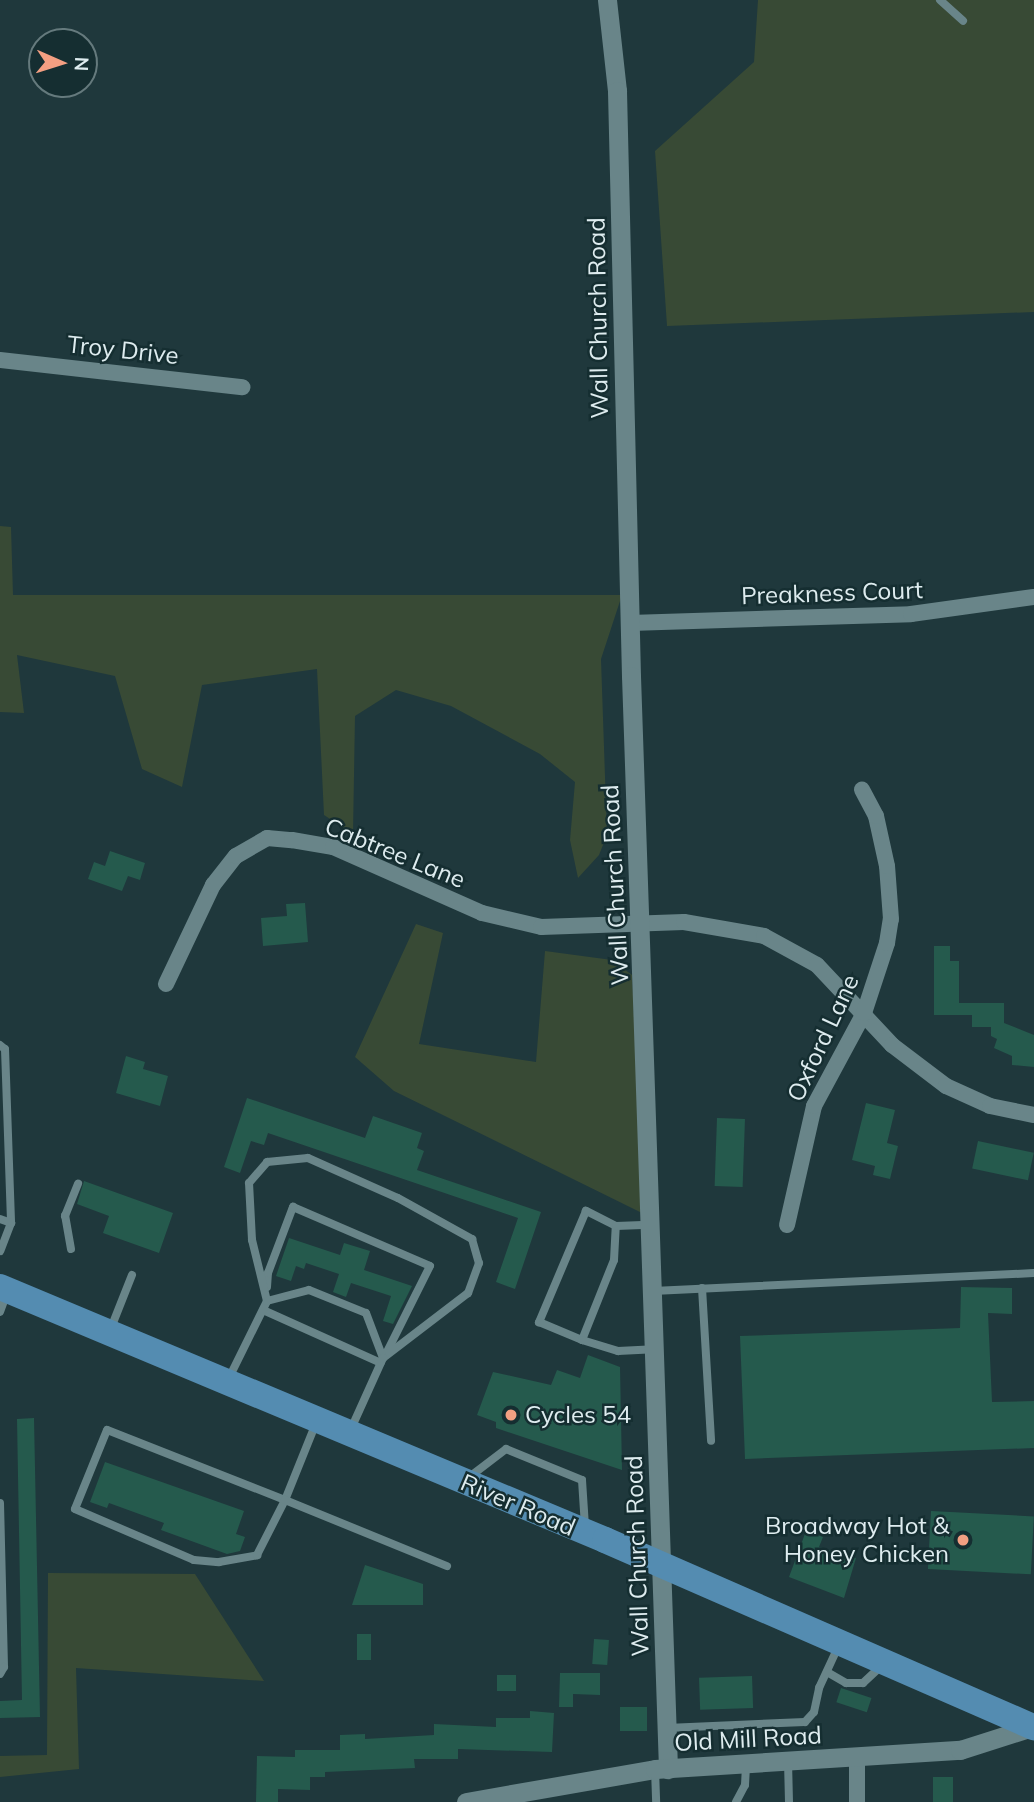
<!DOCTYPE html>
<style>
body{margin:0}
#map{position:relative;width:1034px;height:1802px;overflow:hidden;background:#1f383c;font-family:Mulish,sans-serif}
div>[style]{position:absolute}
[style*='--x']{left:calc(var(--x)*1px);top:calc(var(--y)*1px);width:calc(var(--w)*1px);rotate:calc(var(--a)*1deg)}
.green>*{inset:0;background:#384a35}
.building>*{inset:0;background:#255a4d;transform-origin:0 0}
.service>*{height:8px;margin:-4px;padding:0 4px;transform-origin:4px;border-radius:4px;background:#698589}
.minor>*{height:16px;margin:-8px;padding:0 8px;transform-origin:8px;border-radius:8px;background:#698589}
.tertiary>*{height:19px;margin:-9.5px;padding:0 9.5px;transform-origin:9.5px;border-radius:9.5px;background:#698589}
.trunk>*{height:26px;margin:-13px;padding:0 13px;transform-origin:13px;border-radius:13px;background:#548cb1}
.dots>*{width:19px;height:19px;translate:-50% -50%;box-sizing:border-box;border:4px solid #152e31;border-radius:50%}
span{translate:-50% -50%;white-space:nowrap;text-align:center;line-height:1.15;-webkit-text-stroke:5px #152e31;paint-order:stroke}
.street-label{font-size:24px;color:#deecef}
.poi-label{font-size:24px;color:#deecef}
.left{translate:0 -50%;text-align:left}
.right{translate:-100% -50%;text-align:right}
.north{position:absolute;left:28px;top:28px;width:70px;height:70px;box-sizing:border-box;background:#152e31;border:2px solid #657a7d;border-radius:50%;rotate:93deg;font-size:19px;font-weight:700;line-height:28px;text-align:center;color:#deecef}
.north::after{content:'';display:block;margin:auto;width:24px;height:32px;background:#f39f82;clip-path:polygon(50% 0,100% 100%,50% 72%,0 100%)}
</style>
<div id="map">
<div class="green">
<i style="clip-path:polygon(758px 0,1034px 0,1034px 312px,667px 326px,655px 151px,754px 62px)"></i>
<i style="clip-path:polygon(0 526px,11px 527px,13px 595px,622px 595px,601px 659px,607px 835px,599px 855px,578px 878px,570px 840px,575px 782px,540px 754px,451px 706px,396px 690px,355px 716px,353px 834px,324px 815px,317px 669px,202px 685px,182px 787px,142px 769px,115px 676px,17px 655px,24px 713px,0 712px)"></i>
<i style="clip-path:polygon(416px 924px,443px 933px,419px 1044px,536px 1062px,545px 951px,612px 960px,632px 975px,644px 1214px,394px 1091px,355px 1057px)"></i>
<i style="clip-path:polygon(48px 1573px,195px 1574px,264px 1681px,76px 1668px,79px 1769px,0 1777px,0 1756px,47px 1755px)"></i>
</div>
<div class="building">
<i style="clip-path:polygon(110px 851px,145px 863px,140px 880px,128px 876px,122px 891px,88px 879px,94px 862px,105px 866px)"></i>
<i style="clip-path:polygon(305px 903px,308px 942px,263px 946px,261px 918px,287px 916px,286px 904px)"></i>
<i style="clip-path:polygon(934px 946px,950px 946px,950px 961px,959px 961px,959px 1003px,1004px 1003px,1004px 1023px,1034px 1035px,1034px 1067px,1012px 1065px,1012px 1056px,994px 1048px,997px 1039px,991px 1036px,991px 1027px,972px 1027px,972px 1015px,934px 1015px)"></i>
<i style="clip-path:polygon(126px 1056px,145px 1062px,143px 1069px,168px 1076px,160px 1106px,116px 1093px)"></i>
<i style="clip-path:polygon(247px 1098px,365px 1138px,373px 1116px,422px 1133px,417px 1148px,424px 1151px,417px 1170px,541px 1212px,515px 1289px,496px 1282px,518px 1218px,268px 1133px,264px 1145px,251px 1141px,240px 1173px,224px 1167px)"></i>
<i style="clip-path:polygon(866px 1103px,895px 1110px,887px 1143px,898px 1146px,890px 1179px,873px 1175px,875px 1166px,852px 1160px)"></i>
<i style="left:717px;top:1118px;width:28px;height:68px;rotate:2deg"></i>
<i style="left:978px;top:1141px;width:57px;height:28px;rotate:12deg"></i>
<i style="clip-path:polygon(84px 1181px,173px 1213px,159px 1253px,103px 1233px,109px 1216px,77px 1204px)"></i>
<i style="clip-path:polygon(289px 1238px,340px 1255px,344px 1243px,370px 1251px,364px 1270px,412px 1286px,393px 1324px,383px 1321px,391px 1296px,351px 1283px,346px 1297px,333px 1292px,339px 1274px,306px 1263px,304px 1269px,296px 1266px,291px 1281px,276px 1276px)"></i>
<i style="clip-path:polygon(961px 1287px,1012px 1288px,1012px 1314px,988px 1313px,992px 1402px,1034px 1401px,1034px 1448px,745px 1459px,740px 1336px,960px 1328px)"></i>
<i style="clip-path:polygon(588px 1355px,620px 1367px,622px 1470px,496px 1428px,496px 1422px,477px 1415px,493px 1372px,551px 1385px,557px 1370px,580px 1378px)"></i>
<i style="clip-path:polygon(34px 1418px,40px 1717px,0 1718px,0 1701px,22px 1700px,17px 1419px)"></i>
<i style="clip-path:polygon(105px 1462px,244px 1511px,236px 1534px,245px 1537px,240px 1551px,227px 1554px,161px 1530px,164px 1523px,109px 1503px,107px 1508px,90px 1502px)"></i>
<i style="left:931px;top:1511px;width:103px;height:58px;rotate:3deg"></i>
<i style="clip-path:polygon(806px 1531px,823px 1537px,819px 1547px,856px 1558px,844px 1598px,789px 1577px)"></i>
<i style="clip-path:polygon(365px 1565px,423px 1584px,423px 1605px,352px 1605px)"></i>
<i style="left:357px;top:1634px;width:14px;height:26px"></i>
<i style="left:594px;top:1639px;width:15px;height:25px;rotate:4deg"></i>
<i style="clip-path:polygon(560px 1673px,600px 1673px,600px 1695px,573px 1694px,573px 1707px,559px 1707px)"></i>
<i style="left:497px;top:1675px;width:19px;height:16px"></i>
<i style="left:752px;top:1676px;width:32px;height:53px;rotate:88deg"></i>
<i style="left:841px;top:1688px;width:32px;height:15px;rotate:18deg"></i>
<i style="left:620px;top:1707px;width:27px;height:24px"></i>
<i style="clip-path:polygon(530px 1711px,554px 1713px,552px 1752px,458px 1749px,458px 1759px,414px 1759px,415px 1768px,325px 1772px,325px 1777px,310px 1777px,310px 1790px,278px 1789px,278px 1802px,256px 1802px,257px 1756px,295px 1757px,295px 1750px,340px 1750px,340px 1735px,365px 1734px,365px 1739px,434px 1735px,434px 1724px,496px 1727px,496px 1718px,530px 1718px)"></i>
<i style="left:933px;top:1777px;width:20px;height:25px"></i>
</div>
<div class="service">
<i style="--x:940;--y:0;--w:31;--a:42"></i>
<i style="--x:0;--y:1045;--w:6;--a:39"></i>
<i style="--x:5;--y:1049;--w:174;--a:88"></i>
<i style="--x:11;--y:1223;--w:30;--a:111"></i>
<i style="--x:0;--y:1219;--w:12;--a:20"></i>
<i style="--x:616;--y:1226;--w:34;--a:-153"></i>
<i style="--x:586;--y:1211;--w:121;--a:112.9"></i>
<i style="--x:539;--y:1322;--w:47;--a:22.7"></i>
<i style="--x:582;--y:1340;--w:86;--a:-68.2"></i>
<i style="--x:614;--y:1260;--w:34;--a:-87"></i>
<i style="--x:616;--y:1226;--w:33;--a:-2"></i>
<i style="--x:71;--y:1249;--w:34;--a:-100"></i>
<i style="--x:65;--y:1216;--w:35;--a:-68"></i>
<i style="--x:267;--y:1287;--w:14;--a:-86"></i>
<i style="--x:268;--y:1273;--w:71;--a:-69.3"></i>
<i style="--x:293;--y:1207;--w:149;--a:23.3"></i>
<i style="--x:430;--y:1266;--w:96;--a:116.6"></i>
<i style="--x:702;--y:1288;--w:153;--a:86.6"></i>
<i style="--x:653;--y:1291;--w:381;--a:-2.7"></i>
<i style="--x:267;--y:1301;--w:63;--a:-103.8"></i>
<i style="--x:252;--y:1240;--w:57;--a:-93"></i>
<i style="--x:249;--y:1183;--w:28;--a:-49"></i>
<i style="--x:267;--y:1162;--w:41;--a:-5.6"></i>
<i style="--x:308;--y:1158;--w:98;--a:24"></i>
<i style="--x:398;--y:1198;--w:85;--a:29"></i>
<i style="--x:472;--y:1239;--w:25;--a:74"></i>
<i style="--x:479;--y:1263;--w:32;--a:110"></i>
<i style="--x:468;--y:1293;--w:107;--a:142.6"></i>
<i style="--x:263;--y:1310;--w:129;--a:24.2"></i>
<i style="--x:0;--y:1312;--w:20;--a:-70"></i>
<i style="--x:111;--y:1328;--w:57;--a:-68.4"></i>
<i style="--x:582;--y:1340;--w:38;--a:17"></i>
<i style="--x:618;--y:1351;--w:35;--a:-3"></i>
<i style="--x:228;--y:1380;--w:88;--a:-63.7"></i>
<i style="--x:267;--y:1301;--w:43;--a:-14.7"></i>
<i style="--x:309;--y:1290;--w:61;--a:22"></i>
<i style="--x:366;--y:1313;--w:48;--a:69.3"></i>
<i style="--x:383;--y:1358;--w:78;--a:114.3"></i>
<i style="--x:316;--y:1423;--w:83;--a:111.9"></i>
<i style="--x:285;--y:1500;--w:191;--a:-158.5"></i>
<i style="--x:107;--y:1430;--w:85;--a:112.1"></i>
<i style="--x:75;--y:1509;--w:129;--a:23.2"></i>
<i style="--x:194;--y:1560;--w:25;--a:5"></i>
<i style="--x:219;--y:1562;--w:39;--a:-10"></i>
<i style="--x:257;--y:1555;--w:62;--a:-63"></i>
<i style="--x:285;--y:1500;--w:175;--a:22.2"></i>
<i style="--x:468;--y:1478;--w:48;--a:-37.3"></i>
<i style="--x:506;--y:1449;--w:82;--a:22.2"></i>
<i style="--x:582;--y:1480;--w:47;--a:86.3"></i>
<i style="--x:0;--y:1503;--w:164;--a:88.6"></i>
<i style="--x:4;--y:1667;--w:8;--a:120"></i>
<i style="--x:827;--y:1672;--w:22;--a:30"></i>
<i style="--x:846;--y:1683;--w:17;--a:0"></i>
<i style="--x:863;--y:1683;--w:26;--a:-43"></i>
<i style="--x:667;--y:1728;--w:138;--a:-2.5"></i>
<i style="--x:805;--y:1722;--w:13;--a:-48"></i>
<i style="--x:814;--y:1712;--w:25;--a:-78"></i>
<i style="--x:819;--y:1688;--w:45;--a:-65.1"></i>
<i style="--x:788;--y:1761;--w:41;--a:88.6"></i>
<i style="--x:655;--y:1769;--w:33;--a:88"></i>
<i style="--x:736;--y:1802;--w:19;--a:-62"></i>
<i style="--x:745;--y:1785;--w:21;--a:-87"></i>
</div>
<div class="minor">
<i style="--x:0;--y:360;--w:244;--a:6.4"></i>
<i style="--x:630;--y:623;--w:281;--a:-1.8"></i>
<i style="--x:911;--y:614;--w:124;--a:-7.9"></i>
<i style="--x:166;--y:984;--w:110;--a:-64.6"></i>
<i style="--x:213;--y:885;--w:37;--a:-52"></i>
<i style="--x:236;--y:856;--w:36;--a:-30"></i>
<i style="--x:267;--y:838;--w:25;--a:5"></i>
<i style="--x:292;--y:840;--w:42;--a:9.7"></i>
<i style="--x:333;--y:847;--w:163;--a:23.9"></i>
<i style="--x:482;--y:913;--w:61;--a:13.3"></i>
<i style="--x:541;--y:927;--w:143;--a:-2"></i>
<i style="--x:684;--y:922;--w:81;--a:9.9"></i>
<i style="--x:764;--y:936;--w:60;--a:28.7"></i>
<i style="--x:817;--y:965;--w:110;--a:46.8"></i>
<i style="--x:892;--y:1045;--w:68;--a:37.2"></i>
<i style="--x:946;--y:1086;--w:48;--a:24.4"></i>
<i style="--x:990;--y:1106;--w:45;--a:11.6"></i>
<i style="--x:787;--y:1225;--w:122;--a:-77.2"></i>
<i style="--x:814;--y:1106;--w:106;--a:-61.7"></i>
<i style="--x:864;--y:1013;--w:74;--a:-71.8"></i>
<i style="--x:887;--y:943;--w:24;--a:-81"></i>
<i style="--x:891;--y:919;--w:53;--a:-94.3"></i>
<i style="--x:887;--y:866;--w:51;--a:-102.4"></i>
<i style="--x:876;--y:816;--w:30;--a:-118"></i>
<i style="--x:857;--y:1757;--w:45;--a:90"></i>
</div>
<div class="tertiary">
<i style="--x:607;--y:0;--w:92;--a:83.7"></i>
<i style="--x:617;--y:91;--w:585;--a:88.63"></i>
<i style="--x:631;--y:676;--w:1094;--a:88.06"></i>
<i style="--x:466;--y:1802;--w:192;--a:-9.9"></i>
<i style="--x:655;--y:1769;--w:306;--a:-3.6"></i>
<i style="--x:960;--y:1750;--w:76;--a:-17.7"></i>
</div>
<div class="trunk">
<i style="--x:0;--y:1287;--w:656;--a:22.69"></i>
<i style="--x:605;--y:1540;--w:468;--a:23.6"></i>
</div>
<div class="dots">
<i style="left:511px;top:1415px;background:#f39f82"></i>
<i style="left:963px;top:1540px;background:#f39f82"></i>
</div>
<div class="street-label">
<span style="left:598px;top:318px;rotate:-91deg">Wall Church Road</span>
<span style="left:123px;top:350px;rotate:6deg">Troy Drive</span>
<span style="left:832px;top:593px;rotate:-2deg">Preakness Court</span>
<span style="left:395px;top:853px;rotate:22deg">Cabtree Lane</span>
<span style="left:615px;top:885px;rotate:-93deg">Wall Church Road</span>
<span style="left:823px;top:1038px;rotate:-65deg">Oxford Lane</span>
<span style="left:518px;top:1505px;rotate:23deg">River Road</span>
<span style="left:637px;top:1556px;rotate:-92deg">Wall Church Road</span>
<span style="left:748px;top:1739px;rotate:-3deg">Old Mill Road</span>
</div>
<div class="poi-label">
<span class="left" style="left:525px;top:1415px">Cycles 54</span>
<span class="right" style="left:949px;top:1540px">Broadway Hot &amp;<br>Honey Chicken</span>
</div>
<div class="north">N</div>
</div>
